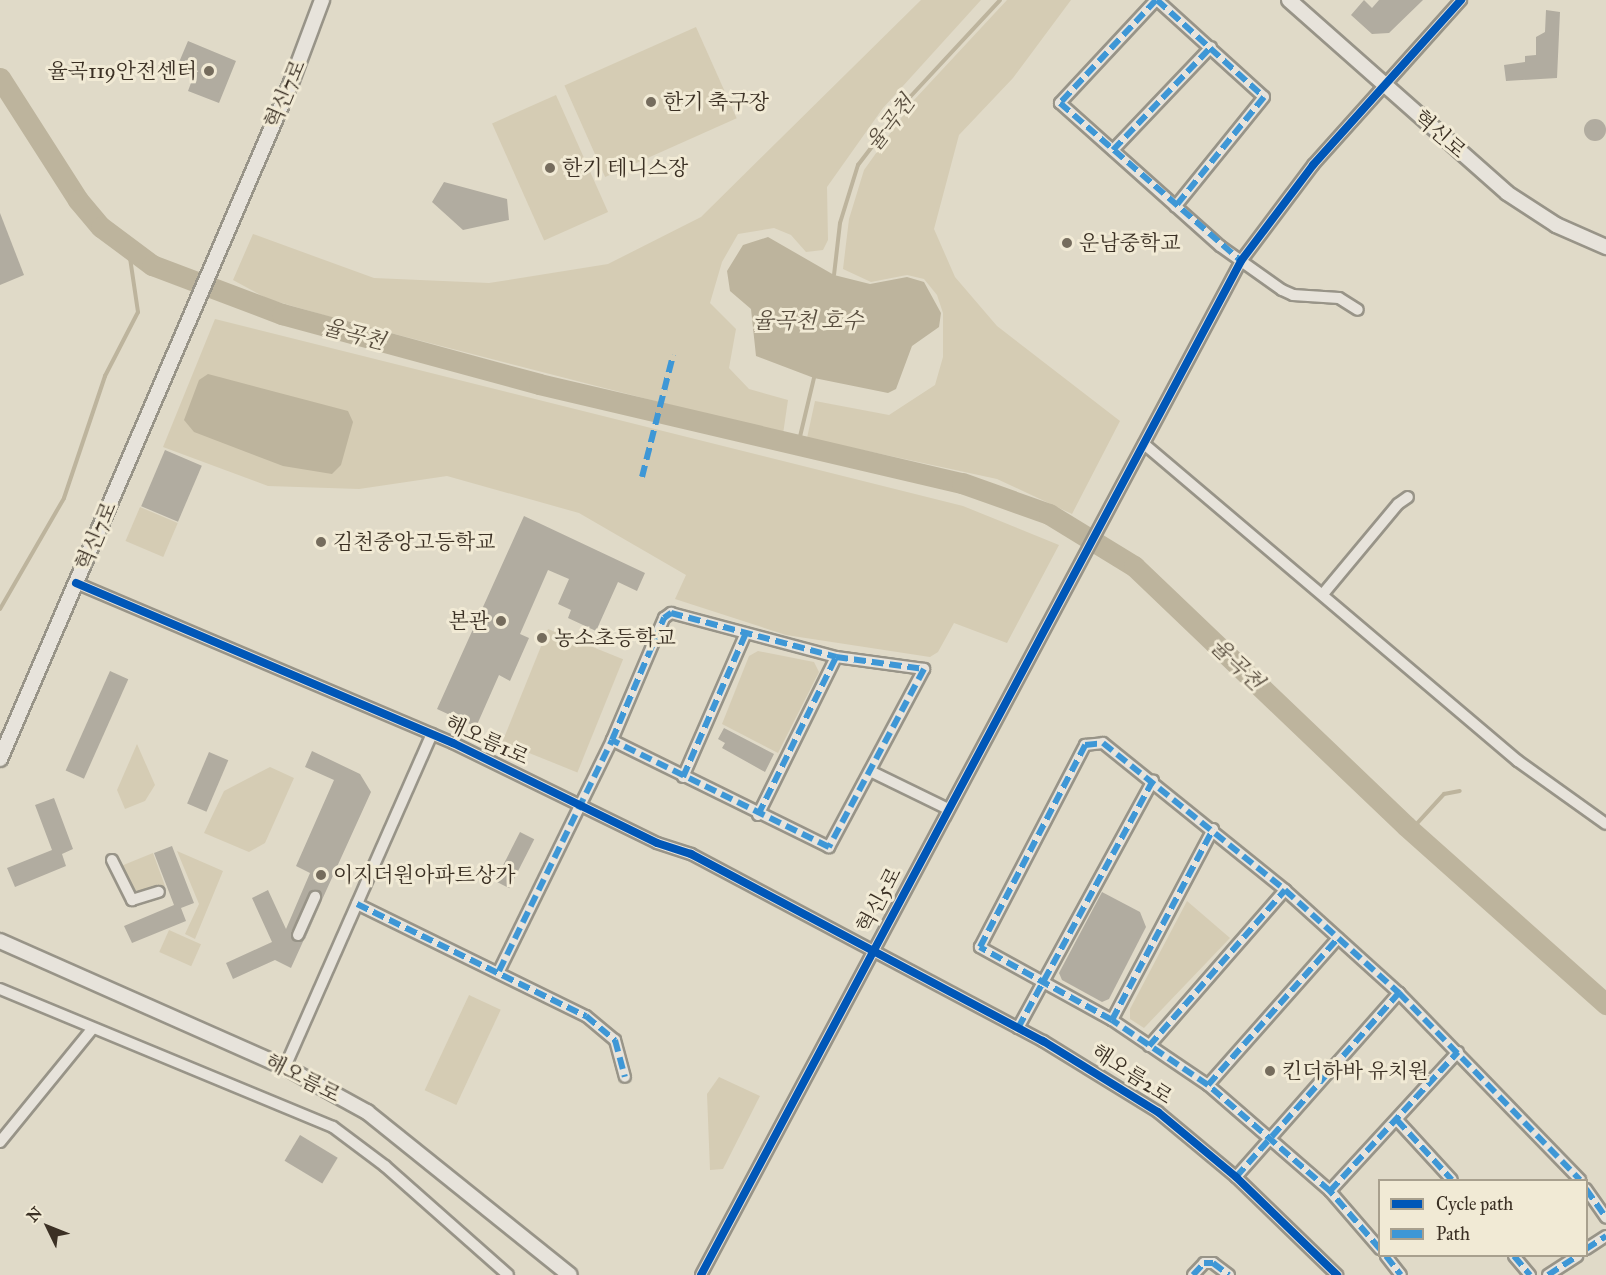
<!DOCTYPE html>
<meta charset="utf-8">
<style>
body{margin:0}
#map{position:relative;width:1606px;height:1275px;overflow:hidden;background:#e0dac8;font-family:"IM FELL Great Primer","Noto Serif KR",serif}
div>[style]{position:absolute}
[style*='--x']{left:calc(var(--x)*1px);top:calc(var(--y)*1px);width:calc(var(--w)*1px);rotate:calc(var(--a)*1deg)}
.green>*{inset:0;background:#d5ccb4;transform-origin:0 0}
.water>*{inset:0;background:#bdb49d}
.stream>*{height:4px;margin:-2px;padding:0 2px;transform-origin:2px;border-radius:2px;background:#bdb49d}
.river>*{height:21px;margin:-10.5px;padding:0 10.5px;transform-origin:10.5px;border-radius:10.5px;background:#bdb49d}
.building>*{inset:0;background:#b1aca0;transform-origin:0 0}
.round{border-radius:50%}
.roads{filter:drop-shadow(2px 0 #989488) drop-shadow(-2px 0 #989488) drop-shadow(0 2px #989488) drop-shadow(0 -2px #989488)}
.street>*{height:10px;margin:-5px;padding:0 5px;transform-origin:5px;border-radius:5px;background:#e7e3db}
.secondary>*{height:14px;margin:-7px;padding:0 7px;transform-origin:7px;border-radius:7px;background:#e7e3db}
.quiet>*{height:6px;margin-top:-3px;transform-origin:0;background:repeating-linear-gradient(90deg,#3e97d6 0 12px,transparent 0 18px)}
.cycleway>*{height:8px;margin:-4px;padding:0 4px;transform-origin:4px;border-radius:4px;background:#0057b8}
.dots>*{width:16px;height:16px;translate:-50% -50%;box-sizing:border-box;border:3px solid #f1ead5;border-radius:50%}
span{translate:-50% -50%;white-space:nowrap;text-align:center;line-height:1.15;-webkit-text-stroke:6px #f1ead5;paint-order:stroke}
.poi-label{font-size:21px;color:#3b3024}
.right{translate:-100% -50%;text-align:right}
.left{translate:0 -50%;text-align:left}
.street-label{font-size:21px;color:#3b3024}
.water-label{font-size:22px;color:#584d3e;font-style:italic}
.legend{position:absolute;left:1378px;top:1179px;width:210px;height:78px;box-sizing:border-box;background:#f1ead5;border:2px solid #a8a08e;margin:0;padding:8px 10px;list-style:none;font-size:18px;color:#3b3024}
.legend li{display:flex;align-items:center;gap:12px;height:30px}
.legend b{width:30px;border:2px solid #a8a08e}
.north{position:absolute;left:18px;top:1197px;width:60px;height:60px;-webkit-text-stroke:4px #f1ead5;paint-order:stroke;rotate:313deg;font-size:16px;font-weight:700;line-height:24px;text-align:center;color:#3b3024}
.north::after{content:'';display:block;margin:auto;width:21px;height:27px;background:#3b3024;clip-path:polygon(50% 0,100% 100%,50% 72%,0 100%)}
</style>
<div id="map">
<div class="green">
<i style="clip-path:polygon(921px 0,981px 0,883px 108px,827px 187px,828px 240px,823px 250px,806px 252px,791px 235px,774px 228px,738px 234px,722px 262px,710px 303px,736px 329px,729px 368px,749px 389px,788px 400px,783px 434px,348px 322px,268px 299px,233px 280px,253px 234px,374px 278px,489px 283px,608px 264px,701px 217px)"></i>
<i style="clip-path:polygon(1007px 0,1071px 0,1013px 78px,959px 135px,934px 229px,955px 277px,997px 326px,1120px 421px,1072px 514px,997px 479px,807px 438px,815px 401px,889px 415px,935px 385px,943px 357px,943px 313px,937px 295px,924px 279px,907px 275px,871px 282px,843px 269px,849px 219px,864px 170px,914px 100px)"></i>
<i style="left:696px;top:27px;width:100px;height:144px;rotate:66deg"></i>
<i style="left:556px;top:95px;width:128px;height:70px;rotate:66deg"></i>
<i style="clip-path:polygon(215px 319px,963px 506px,1059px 545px,1007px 643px,954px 623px,938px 652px,930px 657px,786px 635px,675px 599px,686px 575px,579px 513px,447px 476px,359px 489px,268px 486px,163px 447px)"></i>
<i style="left:140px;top:507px;width:41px;height:37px;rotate:23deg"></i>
<i style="left:548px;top:629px;width:81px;height:122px;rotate:22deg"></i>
<i style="clip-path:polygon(758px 651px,814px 662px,819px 672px,778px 753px,722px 724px,749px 656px)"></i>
<i style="clip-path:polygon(137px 744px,155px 785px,145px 801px,125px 809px,117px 790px)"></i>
<i style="clip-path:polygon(270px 767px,294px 778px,265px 843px,249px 852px,204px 833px,224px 791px)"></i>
<i style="clip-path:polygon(177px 851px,223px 871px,195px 939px,185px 934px,199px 904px)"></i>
<i style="clip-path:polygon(153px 853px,165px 886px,134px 895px,121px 866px)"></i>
<i style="clip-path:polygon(1187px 901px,1230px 938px,1144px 1028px,1130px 1019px,1130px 1009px)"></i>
<i style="left:169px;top:930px;width:35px;height:24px;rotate:24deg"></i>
<i style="left:469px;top:995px;width:35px;height:105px;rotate:25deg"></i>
<i style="clip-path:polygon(719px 1077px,760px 1096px,723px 1169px,710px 1170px,707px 1094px)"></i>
</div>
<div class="water">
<i style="clip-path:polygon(768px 237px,834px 275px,870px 284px,907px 277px,924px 282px,941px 313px,939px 327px,912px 346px,896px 389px,888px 393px,814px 378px,756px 356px,751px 309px,730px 291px,727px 271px,743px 245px)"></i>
<i style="clip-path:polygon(208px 374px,348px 411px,353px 422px,341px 465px,332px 474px,283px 466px,194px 432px,184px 420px,199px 380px)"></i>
</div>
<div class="stream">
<i style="--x:834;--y:275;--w:52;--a:-83.4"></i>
<i style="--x:840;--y:223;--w:61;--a:-72.8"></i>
<i style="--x:858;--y:165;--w:86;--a:-52.6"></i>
<i style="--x:910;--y:97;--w:132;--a:-47.1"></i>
<i style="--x:798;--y:445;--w:69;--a:-76.6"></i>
<i style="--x:0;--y:609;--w:128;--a:-60"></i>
<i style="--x:64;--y:498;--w:129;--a:-71.4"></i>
<i style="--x:105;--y:376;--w:72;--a:-62.7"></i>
<i style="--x:138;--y:312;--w:62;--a:-98.4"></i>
<i style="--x:1411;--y:830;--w:49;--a:-47.5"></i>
<i style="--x:1444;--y:794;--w:16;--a:-11"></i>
</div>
<div class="river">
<i style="--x:0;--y:78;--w:145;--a:57.4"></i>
<i style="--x:78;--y:200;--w:35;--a:50"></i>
<i style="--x:101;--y:227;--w:64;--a:36.7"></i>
<i style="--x:152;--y:265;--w:139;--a:20.7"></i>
<i style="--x:282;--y:314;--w:266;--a:15.2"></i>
<i style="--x:539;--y:384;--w:434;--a:13.2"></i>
<i style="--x:962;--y:483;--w:92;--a:19.6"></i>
<i style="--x:1049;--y:514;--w:100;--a:31.5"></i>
<i style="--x:1134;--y:566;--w:376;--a:43.7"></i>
<i style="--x:1406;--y:826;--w:268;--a:41.7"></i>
</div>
<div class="building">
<i style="clip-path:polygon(1364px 0,1372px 8px,1379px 0,1423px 0,1389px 33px,1372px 34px,1351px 15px)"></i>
<i style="clip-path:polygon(1546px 10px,1560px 12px,1557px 78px,1506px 81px,1504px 65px,1525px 62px,1525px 56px,1536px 55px,1536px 37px,1545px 32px)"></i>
<i style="clip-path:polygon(188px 41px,236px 61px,219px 103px,188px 91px,194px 75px,177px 67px)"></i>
<i class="round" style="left:1584px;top:119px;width:22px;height:22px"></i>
<i style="clip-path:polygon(444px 182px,507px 199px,509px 220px,463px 230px,432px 202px)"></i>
<i style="clip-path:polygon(0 213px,24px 275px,0 285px)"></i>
<i style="left:165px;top:450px;width:40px;height:61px;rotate:23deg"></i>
<i style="clip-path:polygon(524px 516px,645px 573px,637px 591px,618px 582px,596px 631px,568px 618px,571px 610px,558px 604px,569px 579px,548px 570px,520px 634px,529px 638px,510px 681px,499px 675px,476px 727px,437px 709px)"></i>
<i style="left:110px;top:671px;width:20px;height:109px;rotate:24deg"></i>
<i style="clip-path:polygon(724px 728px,774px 754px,765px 772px,722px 748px,725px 743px,718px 739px)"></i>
<i style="clip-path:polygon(evenodd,312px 751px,360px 774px,371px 792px,291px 968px,275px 960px,233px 979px,226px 963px,272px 942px,252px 898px,268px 890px,286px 929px,310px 873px,296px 866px,334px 780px,305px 767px,312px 751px,314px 890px,321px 892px,322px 900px,305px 939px,296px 942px,291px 932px,314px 890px)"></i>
<i style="left:209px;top:752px;width:21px;height:56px;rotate:23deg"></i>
<i style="clip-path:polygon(54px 798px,73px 849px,62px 854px,66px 866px,15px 887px,7px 868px,52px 850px,35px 805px)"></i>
<i style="left:520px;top:832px;width:16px;height:55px;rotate:27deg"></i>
<i style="clip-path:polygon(172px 846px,194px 903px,181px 908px,186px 921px,132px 943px,124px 926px,174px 905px,154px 853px)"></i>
<i style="clip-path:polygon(1102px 892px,1140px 912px,1146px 927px,1109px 999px,1102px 1002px,1062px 980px,1059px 973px)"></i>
<i style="left:300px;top:1135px;width:44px;height:30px;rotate:31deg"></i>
</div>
<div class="roads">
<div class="street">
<i style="--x:1156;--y:0;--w:141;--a:133"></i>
<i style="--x:1060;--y:103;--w:215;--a:41.8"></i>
<i style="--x:1220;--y:246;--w:76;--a:35.4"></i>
<i style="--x:1282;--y:290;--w:12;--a:24"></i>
<i style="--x:1293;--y:295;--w:46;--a:3.7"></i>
<i style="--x:1339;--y:298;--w:22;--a:32"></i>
<i style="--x:1157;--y:0;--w:144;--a:42.2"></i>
<i style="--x:1264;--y:97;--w:141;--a:129"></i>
<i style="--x:1113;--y:150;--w:142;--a:-46.4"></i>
<i style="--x:1144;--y:444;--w:490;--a:40.3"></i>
<i style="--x:1518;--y:761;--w:108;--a:35.6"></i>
<i style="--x:76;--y:583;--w:410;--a:23"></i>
<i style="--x:453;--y:743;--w:227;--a:26.1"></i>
<i style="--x:657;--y:843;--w:36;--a:18"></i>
<i style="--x:691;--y:854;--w:399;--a:28"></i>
<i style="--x:1043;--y:1041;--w:135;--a:31.7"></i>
<i style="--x:1158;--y:1112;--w:102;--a:39.8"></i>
<i style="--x:1236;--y:1177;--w:141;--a:44.1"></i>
<i style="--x:1323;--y:594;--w:117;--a:-50.2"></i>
<i style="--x:1398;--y:504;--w:12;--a:-35"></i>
<i style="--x:870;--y:771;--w:87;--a:26"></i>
<i style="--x:683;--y:777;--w:155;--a:-66.4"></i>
<i style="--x:758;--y:815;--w:176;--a:-63.7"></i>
<i style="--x:112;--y:860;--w:45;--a:63.4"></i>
<i style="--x:132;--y:900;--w:28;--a:-17"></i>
<i style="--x:357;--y:904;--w:255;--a:26.1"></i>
<i style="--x:586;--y:1016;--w:38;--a:40"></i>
<i style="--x:615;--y:1040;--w:38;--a:75"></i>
<i style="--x:298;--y:935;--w:42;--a:-65.9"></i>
<i style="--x:499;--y:971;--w:257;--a:-63.9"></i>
<i style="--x:612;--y:740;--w:133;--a:-66.9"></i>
<i style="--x:664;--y:618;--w:9;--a:-36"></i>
<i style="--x:671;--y:613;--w:171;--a:14.9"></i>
<i style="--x:836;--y:657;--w:89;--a:7.8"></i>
<i style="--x:924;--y:669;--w:202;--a:118.1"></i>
<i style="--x:829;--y:847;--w:242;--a:-153.8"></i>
<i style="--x:0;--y:989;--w:360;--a:22.5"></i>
<i style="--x:333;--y:1127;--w:65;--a:36.9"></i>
<i style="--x:385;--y:1166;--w:164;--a:41.5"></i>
<i style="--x:1112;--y:1020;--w:216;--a:-62.1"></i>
<i style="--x:1018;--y:1028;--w:282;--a:-61.4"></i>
<i style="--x:1149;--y:1046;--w:207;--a:-48.9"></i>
<i style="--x:285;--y:1067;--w:364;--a:-66.2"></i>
<i style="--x:1208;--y:1085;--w:196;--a:-48.5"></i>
<i style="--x:1397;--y:1120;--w:81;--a:47.5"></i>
<i style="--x:0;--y:1142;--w:146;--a:-50.8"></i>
<i style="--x:1236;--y:1177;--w:246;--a:-48.5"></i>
<i style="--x:1586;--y:1189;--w:35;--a:55"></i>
<i style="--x:1330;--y:1191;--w:189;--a:-47.4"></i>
<i style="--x:1380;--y:1249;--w:77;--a:-130.8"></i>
<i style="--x:1330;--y:1191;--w:162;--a:-139"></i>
<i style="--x:1208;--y:1085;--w:116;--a:-145.9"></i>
<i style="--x:1112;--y:1020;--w:151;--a:-151.1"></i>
<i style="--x:980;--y:947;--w:228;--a:-62.5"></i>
<i style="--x:1085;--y:745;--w:18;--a:-6"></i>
<i style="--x:1103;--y:743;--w:234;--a:38.9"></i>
<i style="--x:1285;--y:890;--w:154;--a:42.1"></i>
<i style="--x:1399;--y:993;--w:260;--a:45.9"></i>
<i style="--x:1586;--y:1249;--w:24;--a:-33"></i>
<i style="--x:1386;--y:1256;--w:24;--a:52"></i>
<i style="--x:1514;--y:1256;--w:25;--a:50"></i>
<i style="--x:701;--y:1275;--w:1149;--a:-61.96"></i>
<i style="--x:1241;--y:261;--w:120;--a:-53.1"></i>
<i style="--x:1313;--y:165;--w:222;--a:-48.1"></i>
<i style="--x:1193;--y:1275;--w:16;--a:-47"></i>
<i style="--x:1204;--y:1263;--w:9;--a:0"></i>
<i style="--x:1213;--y:1263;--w:20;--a:37"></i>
<i style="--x:1548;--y:1275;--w:35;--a:-33"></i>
</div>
<div class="secondary">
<i style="--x:1289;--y:0;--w:291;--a:41.5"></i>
<i style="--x:1507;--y:193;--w:59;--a:33.1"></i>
<i style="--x:1556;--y:225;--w:55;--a:23.7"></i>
<i style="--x:0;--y:759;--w:736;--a:-66.71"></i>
<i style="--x:291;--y:83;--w:89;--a:-69.5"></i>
<i style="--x:0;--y:941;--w:312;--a:23.9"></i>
<i style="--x:285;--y:1067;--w:94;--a:28.8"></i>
<i style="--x:367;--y:1112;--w:260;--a:38.8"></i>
</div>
</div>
<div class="quiet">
<i style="--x:1156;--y:0;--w:141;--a:133"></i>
<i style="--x:1060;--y:103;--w:240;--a:41.1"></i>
<i style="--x:1157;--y:0;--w:144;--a:42.2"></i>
<i style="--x:1264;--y:97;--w:141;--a:129"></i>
<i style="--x:1113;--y:150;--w:142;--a:-46.4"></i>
<i style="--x:642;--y:477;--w:126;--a:-75.7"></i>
<i style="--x:683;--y:777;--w:155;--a:-66.4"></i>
<i style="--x:758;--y:815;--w:176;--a:-63.7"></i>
<i style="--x:357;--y:904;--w:255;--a:26.1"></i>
<i style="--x:586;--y:1016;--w:38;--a:40"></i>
<i style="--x:615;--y:1040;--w:38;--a:75"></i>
<i style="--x:499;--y:971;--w:257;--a:-63.9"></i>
<i style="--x:612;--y:740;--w:133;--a:-66.9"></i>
<i style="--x:664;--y:618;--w:9;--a:-36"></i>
<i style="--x:671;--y:613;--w:171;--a:14.9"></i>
<i style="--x:836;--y:657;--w:89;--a:7.8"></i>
<i style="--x:924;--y:669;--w:202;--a:118.1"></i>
<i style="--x:829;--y:847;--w:242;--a:-153.8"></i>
<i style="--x:1112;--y:1020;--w:216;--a:-62.1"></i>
<i style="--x:1018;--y:1028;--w:282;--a:-61.4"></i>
<i style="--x:1149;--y:1046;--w:207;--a:-48.9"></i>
<i style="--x:1208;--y:1085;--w:196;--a:-48.5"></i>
<i style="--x:1397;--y:1120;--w:81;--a:47.5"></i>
<i style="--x:1236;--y:1177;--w:246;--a:-48.5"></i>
<i style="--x:1586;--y:1189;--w:35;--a:55"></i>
<i style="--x:1330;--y:1191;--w:189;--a:-47.4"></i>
<i style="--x:1380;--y:1249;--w:77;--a:-130.8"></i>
<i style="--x:1330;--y:1191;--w:162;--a:-139"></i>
<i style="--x:1208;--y:1085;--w:116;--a:-145.9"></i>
<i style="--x:1112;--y:1020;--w:151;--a:-151.1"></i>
<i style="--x:980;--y:947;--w:228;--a:-62.5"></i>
<i style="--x:1085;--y:745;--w:18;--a:-6"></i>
<i style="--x:1103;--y:743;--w:234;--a:38.9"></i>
<i style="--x:1285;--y:890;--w:154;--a:42.1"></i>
<i style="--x:1399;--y:993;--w:260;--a:45.9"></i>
<i style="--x:1586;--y:1249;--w:24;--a:-33"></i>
<i style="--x:1386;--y:1256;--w:24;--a:52"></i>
<i style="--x:1514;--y:1256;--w:25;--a:50"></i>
<i style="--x:1193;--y:1275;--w:16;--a:-47"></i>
<i style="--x:1204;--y:1263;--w:9;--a:0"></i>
<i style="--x:1213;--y:1263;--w:20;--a:37"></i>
<i style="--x:1548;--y:1275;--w:35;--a:-33"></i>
</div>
<div class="cycleway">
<i style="--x:76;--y:583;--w:410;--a:23"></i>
<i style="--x:453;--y:743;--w:227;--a:26.1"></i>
<i style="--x:657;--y:843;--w:36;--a:18"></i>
<i style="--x:691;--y:854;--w:399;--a:28"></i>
<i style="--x:1043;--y:1041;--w:135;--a:31.7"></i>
<i style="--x:1158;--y:1112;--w:102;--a:39.8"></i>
<i style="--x:1236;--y:1177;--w:141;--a:44.1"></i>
<i style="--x:701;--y:1275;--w:1149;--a:-61.96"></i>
<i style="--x:1241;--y:261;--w:120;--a:-53.1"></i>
<i style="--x:1313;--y:165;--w:222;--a:-48.1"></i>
</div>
<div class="dots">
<i style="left:209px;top:71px;background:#756c5d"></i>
<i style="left:651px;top:102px;background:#756c5d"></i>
<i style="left:550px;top:168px;background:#756c5d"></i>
<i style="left:1067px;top:243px;background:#756c5d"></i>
<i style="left:321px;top:542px;background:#756c5d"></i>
<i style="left:501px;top:621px;background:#756c5d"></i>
<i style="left:542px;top:638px;background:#756c5d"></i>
<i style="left:321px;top:875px;background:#756c5d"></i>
<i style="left:1270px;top:1071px;background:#756c5d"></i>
</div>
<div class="poi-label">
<span class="right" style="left:197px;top:71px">율곡119안전센터</span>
<span class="left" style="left:663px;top:102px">한기 축구장</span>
<span class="left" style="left:562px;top:168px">한기 테니스장</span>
<span class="left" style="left:1079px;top:243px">운남중학교</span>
<span class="left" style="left:333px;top:542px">김천중앙고등학교</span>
<span class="right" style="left:489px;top:621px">본관</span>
<span class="left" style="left:554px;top:638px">농소초등학교</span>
<span class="left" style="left:333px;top:875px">이지더원아파트상가</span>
<span class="left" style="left:1282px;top:1071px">킨더하바 유치원</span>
</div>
<div class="street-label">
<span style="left:285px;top:94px;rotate:-67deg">혁신7로</span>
<span style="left:1440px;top:134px;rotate:41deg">혁신로</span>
<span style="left:96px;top:536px;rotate:-67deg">혁신7로</span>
<span style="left:487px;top:740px;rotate:25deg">해오름1로</span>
<span style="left:879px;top:900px;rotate:-62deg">혁신5로</span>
<span style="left:1132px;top:1074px;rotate:33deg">해오름2로</span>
<span style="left:303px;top:1078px;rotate:27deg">해오름로</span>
</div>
<div class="water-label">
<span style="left:890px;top:123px;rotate:-52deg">율곡천</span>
<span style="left:808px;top:321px">율곡천 호수</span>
<span style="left:354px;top:334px;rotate:15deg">율곡천</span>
<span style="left:1237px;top:664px;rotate:44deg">율곡천</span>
</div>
<ul class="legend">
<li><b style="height:8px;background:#0057b8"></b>Cycle path</li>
<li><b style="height:8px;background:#3e97d6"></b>Path</li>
</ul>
<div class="north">N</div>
</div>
